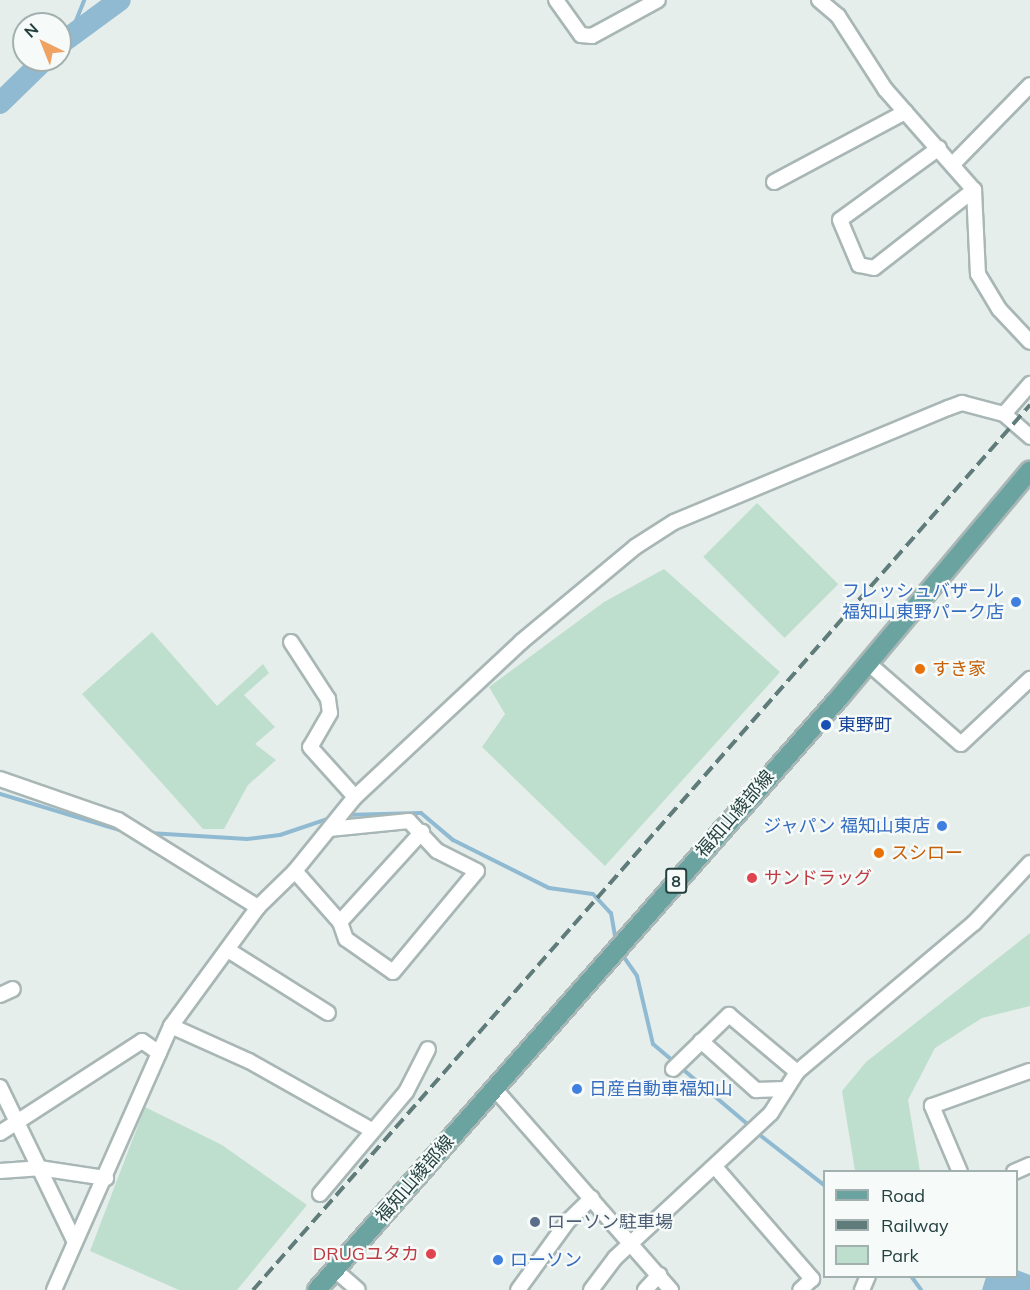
<!DOCTYPE html>
<meta charset="utf-8">
<style>
body{margin:0}
#map{position:relative;width:1030px;height:1290px;overflow:hidden;background:#e6eeec;font-family:Mulish,"Noto Sans JP",sans-serif}
div>[style]{position:absolute}
[style*='--x']{left:calc(var(--x)*1px);top:calc(var(--y)*1px);width:calc(var(--w)*1px);rotate:calc(var(--a)*1deg)}
.green>*{inset:0;background:#bfdfce;transform-origin:0 0}
.water>*{inset:0;background:#8fbad2}
.stream>*{height:4px;margin:-2px;padding:0 2px;transform-origin:2px;border-radius:2px;background:#8fbad2}
.river>*{height:22px;margin:-11px;padding:0 11px;transform-origin:11px;border-radius:11px;background:#8fbad2}
.roads{filter:drop-shadow(2px 0 #a8b7b5) drop-shadow(-2px 0 #a8b7b5) drop-shadow(0 2px #a8b7b5) drop-shadow(0 -2px #a8b7b5)}
.minor>*{height:14px;margin:-7px;padding:0 7px;transform-origin:7px;border-radius:7px;background:#fff}
.major>*{height:18px;margin:-9px;padding:0 9px;transform-origin:9px;border-radius:9px;background:#6ba3a0}
.rail>*{height:4px;margin-top:-2px;transform-origin:0;background:repeating-linear-gradient(90deg,#5f7c7a 0 12px,transparent 0 18px)}
.dots>*{width:16px;height:16px;translate:-50% -50%;box-sizing:border-box;border:3px solid #f6fbf9;border-radius:50%}
span{translate:-50% -50%;white-space:nowrap;text-align:center;line-height:1.15;-webkit-text-stroke:4.5px #f6fbf9;paint-order:stroke}
.shield-label span{padding:2px 4px;background:#f6fbf9;border:2px solid;border-radius:4px;-webkit-text-stroke-width:0}
.shield-label{font-size:16px;color:#24413f;font-weight:700}
.shop-label{font-size:18px;color:#366cbe}
.right{translate:-100% -50%;text-align:right}
.left{translate:0 -50%;text-align:left}
.food-label{font-size:18px;color:#c56008}
.transit-label{font-size:18px;color:#164399}
.street-label{font-size:18px;color:#24413f}
.health-label{font-size:18px;color:#be3a42}
.service-label{font-size:18px;color:#4e5e75}
.legend{position:absolute;left:823px;top:1170px;width:195px;height:108px;box-sizing:border-box;background:#f6fbf9;border:2px solid #a2b1af;margin:0;padding:8px 10px;list-style:none;font-size:18px;color:#24413f}
.legend li{display:flex;align-items:center;gap:12px;height:30px}
.legend b{width:30px;border:2px solid #a2b1af}
.north{position:absolute;left:12px;top:12px;width:60px;height:60px;box-sizing:border-box;background:#f6fbf9;border:2px solid #a2b1af;border-radius:50%;rotate:317deg;font-size:16px;font-weight:700;line-height:24px;text-align:center;color:#24413f}
.north::after{content:'';display:block;margin:auto;width:21px;height:27px;background:#f0a262;clip-path:polygon(50% 0,100% 100%,50% 72%,0 100%)}
</style>
<div id="map">
<div class="green">
<i style="left:757px;top:503px;width:115px;height:76px;rotate:45deg"></i>
<i style="clip-path:polygon(664px 569px,780px 672px,605px 866px,482px 747px,505px 714px,489px 687px,604px 602px)"></i>
<i style="clip-path:polygon(152px 632px,217px 706px,263px 664px,269px 673px,244px 695px,275px 727px,255px 744px,276px 760px,248px 785px,224px 829px,203px 829px,82px 694px)"></i>
<i style="clip-path:polygon(1030px 933px,1030px 1006px,982px 1018px,935px 1048px,908px 1100px,920px 1171px,855px 1171px,842px 1091px,866px 1062px)"></i>
<i style="clip-path:polygon(145px 1107px,222px 1145px,307px 1205px,237px 1290px,179px 1290px,90px 1251px)"></i>
</div>
<div class="water">
<i style="clip-path:polygon(1017px 1270px,1030px 1275px,1030px 1290px,982px 1290px,986px 1277px,1016px 1276px)"></i>
</div>
<div class="stream">
<i style="--x:71;--y:33;--w:35;--a:-68"></i>
<i style="--x:0;--y:794;--w:132;--a:16.8"></i>
<i style="--x:346;--y:815;--w:75;--a:-1.5"></i>
<i style="--x:421;--y:813;--w:42;--a:40.2"></i>
<i style="--x:453;--y:840;--w:107;--a:26.6"></i>
<i style="--x:549;--y:888;--w:44;--a:7.8"></i>
<i style="--x:593;--y:894;--w:26;--a:47"></i>
<i style="--x:611;--y:913;--w:28;--a:80"></i>
<i style="--x:149;--y:833;--w:98;--a:3.5"></i>
<i style="--x:247;--y:839;--w:33;--a:-7"></i>
<i style="--x:280;--y:835;--w:59;--a:-18.7"></i>
<i style="--x:621;--y:953;--w:28;--a:55"></i>
<i style="--x:637;--y:976;--w:70;--a:76.8"></i>
<i style="--x:653;--y:1044;--w:128;--a:40.3"></i>
<i style="--x:756;--y:1132;--w:86;--a:37.9"></i>
<i style="--x:911;--y:1276;--w:17;--a:54"></i>
</div>
<div class="river">
<i style="--x:60;--y:44;--w:74;--a:-36.3"></i>
<i style="--x:0;--y:103;--w:62;--a:-44.3"></i>
</div>
<div class="roads">
<div class="minor">
<i style="--x:556;--y:0;--w:43;--a:54.5"></i>
<i style="--x:581;--y:35;--w:11;--a:5"></i>
<i style="--x:592;--y:36;--w:75;--a:-28.6"></i>
<i style="--x:819;--y:0;--w:25;--a:40"></i>
<i style="--x:838;--y:16;--w:87;--a:57.2"></i>
<i style="--x:885;--y:89;--w:135;--a:48.6"></i>
<i style="--x:974;--y:190;--w:84;--a:87.3"></i>
<i style="--x:978;--y:274;--w:41;--a:59"></i>
<i style="--x:999;--y:309;--w:45;--a:46.8"></i>
<i style="--x:939;--y:148;--w:122;--a:144"></i>
<i style="--x:840;--y:220;--w:49;--a:67.1"></i>
<i style="--x:859;--y:265;--w:15;--a:11"></i>
<i style="--x:874;--y:268;--w:127;--a:-38"></i>
<i style="--x:953;--y:164;--w:110;--a:-45.7"></i>
<i style="--x:774;--y:182;--w:149;--a:-28.1"></i>
<i style="--x:1004;--y:414;--w:40;--a:-49"></i>
<i style="--x:291;--y:642;--w:68;--a:57"></i>
<i style="--x:328;--y:699;--w:14;--a:82"></i>
<i style="--x:330;--y:713;--w:39;--a:120"></i>
<i style="--x:310;--y:747;--w:67;--a:48"></i>
<i style="--x:868;--y:663;--w:123;--a:41.1"></i>
<i style="--x:961;--y:744;--w:95;--a:-43.3"></i>
<i style="--x:0;--y:779;--w:125;--a:19.2"></i>
<i style="--x:118;--y:820;--w:165;--a:31.9"></i>
<i style="--x:295;--y:871;--w:68;--a:48.6"></i>
<i style="--x:340;--y:922;--w:18;--a:71"></i>
<i style="--x:346;--y:939;--w:57;--a:35.1"></i>
<i style="--x:393;--y:972;--w:131;--a:-50.3"></i>
<i style="--x:477;--y:871;--w:45;--a:-153.4"></i>
<i style="--x:437;--y:851;--w:41;--a:-133"></i>
<i style="--x:409;--y:821;--w:80;--a:174.3"></i>
<i style="--x:340;--y:922;--w:122;--a:-47.7"></i>
<i style="--x:228;--y:950;--w:118;--a:32.2"></i>
<i style="--x:0;--y:995;--w:14;--a:-25"></i>
<i style="--x:171;--y:1026;--w:85;--a:24.2"></i>
<i style="--x:249;--y:1061;--w:142;--a:29.4"></i>
<i style="--x:701;--y:1041;--w:74;--a:41.7"></i>
<i style="--x:756;--y:1090;--w:30;--a:-2"></i>
<i style="--x:673;--y:1069;--w:78;--a:-44"></i>
<i style="--x:729;--y:1015;--w:89;--a:40"></i>
<i style="--x:0;--y:1087;--w:172;--a:64.2"></i>
<i style="--x:494;--y:1088;--w:269;--a:48.8"></i>
<i style="--x:0;--y:1133;--w:169;--a:-32.9"></i>
<i style="--x:142;--y:1041;--w:21;--a:35"></i>
<i style="--x:716;--y:1168;--w:147;--a:49.1"></i>
<i style="--x:812;--y:1279;--w:16;--a:137"></i>
<i style="--x:0;--y:1171;--w:39;--a:-4"></i>
<i style="--x:39;--y:1168;--w:68;--a:8.5"></i>
<i style="--x:960;--y:1172;--w:72;--a:-113"></i>
<i style="--x:932;--y:1106;--w:104;--a:-19.7"></i>
<i style="--x:1014;--y:1172;--w:17;--a:-24"></i>
<i style="--x:320;--y:1194;--w:133;--a:-49.9"></i>
<i style="--x:406;--y:1092;--w:48;--a:-62.9"></i>
<i style="--x:335;--y:1270;--w:30;--a:41"></i>
<i style="--x:54;--y:1290;--w:289;--a:-66.1"></i>
<i style="--x:171;--y:1026;--w:147;--a:-53.8"></i>
<i style="--x:258;--y:907;--w:52;--a:-44.2"></i>
<i style="--x:295;--y:871;--w:95;--a:-51"></i>
<i style="--x:355;--y:797;--w:227;--a:-43"></i>
<i style="--x:521;--y:642;--w:148;--a:-39.8"></i>
<i style="--x:635;--y:547;--w:46;--a:-32.7"></i>
<i style="--x:674;--y:522;--w:297;--a:-22.6"></i>
<i style="--x:948;--y:408;--w:15;--a:-20"></i>
<i style="--x:962;--y:403;--w:43;--a:14.7"></i>
<i style="--x:1004;--y:414;--w:35;--a:41"></i>
<i style="--x:518;--y:1290;--w:85;--a:-54.1"></i>
<i style="--x:568;--y:1221;--w:33;--a:-44"></i>
<i style="--x:591;--y:1290;--w:40;--a:-53"></i>
<i style="--x:615;--y:1258;--w:213;--a:-42.9"></i>
<i style="--x:771;--y:1113;--w:49;--a:-57.6"></i>
<i style="--x:797;--y:1072;--w:231;--a:-40.1"></i>
<i style="--x:974;--y:923;--w:82;--a:-47"></i>
<i style="--x:645;--y:1290;--w:21;--a:-47"></i>
<i style="--x:862;--y:1290;--w:15;--a:-67"></i>
</div>
<div class="major">
<i style="--x:317;--y:1290;--w:789;--a:-48.6"></i>
<i style="--x:839;--y:698;--w:297;--a:-50"></i>
</div>
</div>
<div class="rail">
<i style="--x:253;--y:1290;--w:1178;--a:-48.72"></i>
</div>
<div class="dots">
<i style="left:1016px;top:602px;background:#3f7fe0"></i>
<i style="left:920px;top:669px;background:#e8710a"></i>
<i style="left:826px;top:725px;background:#1a4fb4"></i>
<i style="left:942px;top:826px;background:#3f7fe0"></i>
<i style="left:879px;top:853px;background:#e8710a"></i>
<i style="left:752px;top:878px;background:#e0444e"></i>
<i style="left:577px;top:1089px;background:#3f7fe0"></i>
<i style="left:535px;top:1222px;background:#5c6f8a"></i>
<i style="left:431px;top:1254px;background:#e0444e"></i>
<i style="left:498px;top:1260px;background:#3f7fe0"></i>
</div>
<div class="shield-label">
<span style="left:676px;top:881px">8</span>
</div>
<div class="shop-label">
<span class="right" style="left:1004px;top:602px">フレッシュバザール<br>福知山東野パーク店</span>
<span class="right" style="left:930px;top:826px">ジャパン 福知山東店</span>
<span class="left" style="left:589px;top:1089px">日産自動車福知山</span>
<span class="left" style="left:510px;top:1260px">ローソン</span>
</div>
<div class="food-label">
<span class="left" style="left:932px;top:669px">すき家</span>
<span class="left" style="left:891px;top:853px">スシロー</span>
</div>
<div class="transit-label">
<span class="left" style="left:838px;top:725px">東野町</span>
</div>
<div class="street-label">
<span style="left:735px;top:814px;rotate:-49deg">福知山綾部線</span>
<span style="left:415px;top:1179px;rotate:-49deg">福知山綾部線</span>
</div>
<div class="health-label">
<span class="left" style="left:764px;top:878px">サンドラッグ</span>
<span class="right" style="left:419px;top:1254px">DRUGユタカ</span>
</div>
<div class="service-label">
<span class="left" style="left:547px;top:1222px">ローソン駐車場</span>
</div>
<ul class="legend">
<li><b style="height:8px;background:#6ba3a0"></b>Road</li>
<li><b style="height:8px;background:#5f7c7a"></b>Railway</li>
<li><b style="height:16px;background:#bfdfce"></b>Park</li>
</ul>
<div class="north">N</div>
</div>
